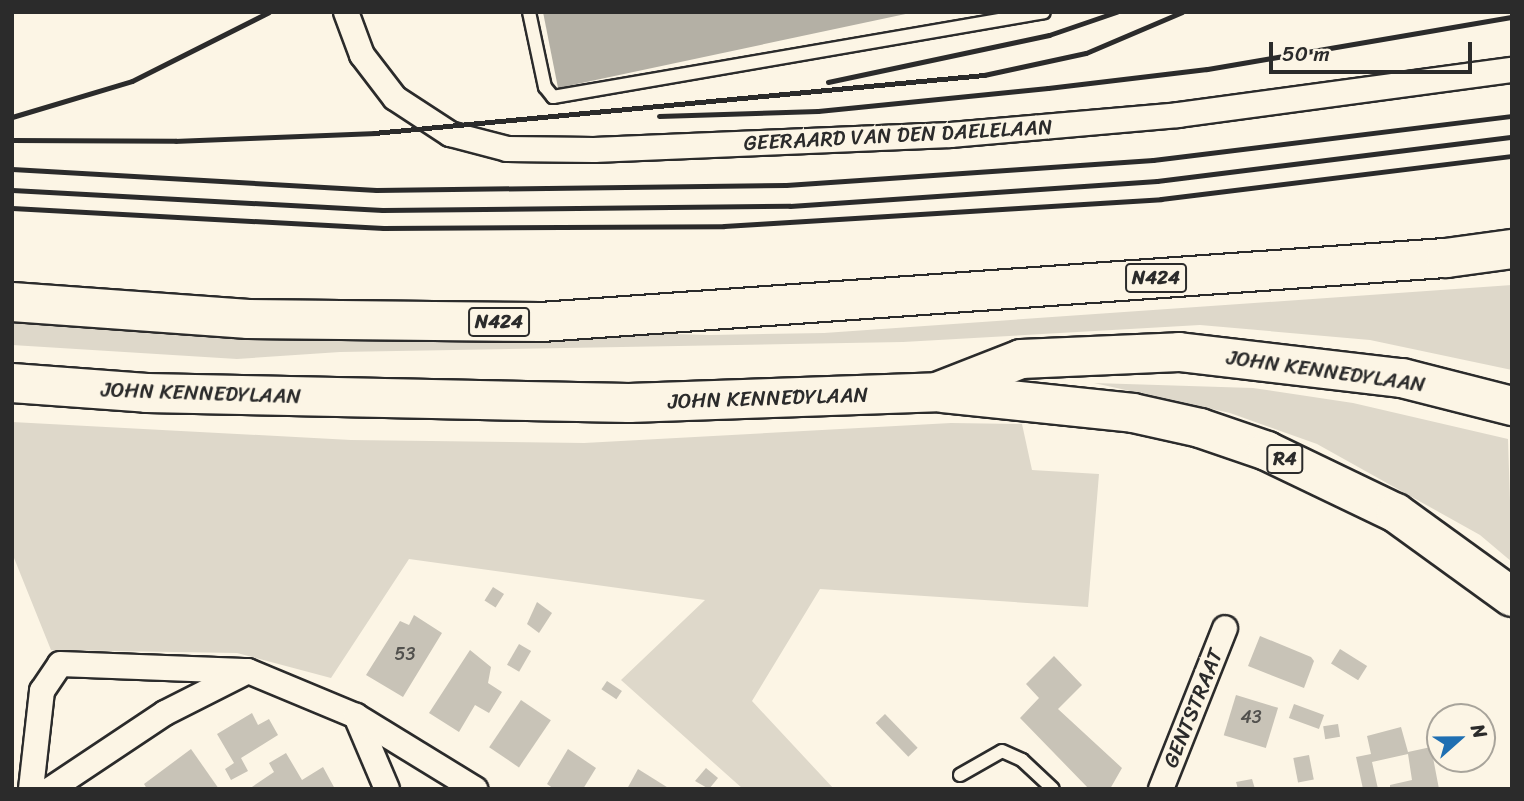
<!DOCTYPE html>
<style>
body{margin:0}
#map{position:relative;width:1524px;height:801px;overflow:hidden;background:#fcf5e5;font-family:Sriracha,sans-serif}
div>[style]{position:absolute}
[style*='--x']{left:calc(var(--x)*1px);top:calc(var(--y)*1px);width:calc(var(--w)*1px);rotate:calc(var(--a)*1deg)}
.green>*{inset:0;background:#ded8ca}
.water>*{inset:0;background:#b4b0a5}
.building>*{inset:0;background:#c8c3b7;transform-origin:0 0}
.roads{filter:drop-shadow(2px 0 #2b2b2b) drop-shadow(-2px 0 #2b2b2b) drop-shadow(0 2px #2b2b2b) drop-shadow(0 -2px #2b2b2b)}
.lane>*{height:12px;margin:-6px;padding:0 6px;transform-origin:6px;border-radius:6px;background:#fcf5e5}
.street>*{height:24px;margin:-12px;padding:0 12px;transform-origin:12px;border-radius:12px;background:#fcf5e5}
.highway>*{height:38px;margin:-19px;padding:0 19px;transform-origin:19px;border-radius:19px;background:#fcf5e5}
.rail>*{height:5px;margin:-2.5px;padding:0 2.5px;transform-origin:2.5px;border-radius:2.5px;background:#2b2b2b}
span{translate:-50% -50%;white-space:nowrap;text-align:center;line-height:1.15;-webkit-text-stroke:5px #fcf5e5;paint-order:stroke}
.number-label{font-size:18px;color:#52514e}
.number-label span{-webkit-text-stroke-width:0}
.shield-label span{padding:2px 5px;background:#fcf5e5;border:2px solid;border-radius:5px;-webkit-text-stroke-width:0}
.shield-label{font-size:19px;color:#2b2b2b;font-weight:700}
.street-label{font-size:21px;color:#2b2b2b}
.frame{position:absolute;inset:0;border:14px solid #2b2b2b;pointer-events:none}
.north{position:absolute;left:1426px;top:703px;width:70px;height:70px;box-sizing:border-box;background:#fcf5e5;border:2px solid #a8a49b;border-radius:50%;rotate:69deg;font-size:19px;font-weight:700;line-height:28px;text-align:center;color:#2b2b2b}
.north::after{content:'';display:block;margin:auto;width:24px;height:32px;background:#1f6fb2;clip-path:polygon(50% 0,100% 100%,50% 72%,0 100%)}
.scale{position:absolute;left:1269px;top:42px;width:203px;height:32px;box-sizing:border-box;border:4px solid #2b2b2b;border-top:0;padding-left:9px;font-size:21px;line-height:24px;white-space:nowrap;color:#2b2b2b;-webkit-text-stroke:5px #fcf5e5;paint-order:stroke}
</style>
<div id="map">
<div class="green">
<i style="clip-path:polygon(1512px 285px,1512px 370px,1370px 340px,1200px 325px,903px 342px,340px 352px,237px 359px,12px 345px,12px 316px,710px 335px,824px 333px)"></i>
<i style="clip-path:polygon(1094px 383px,1253px 388px,1353px 403px,1508px 439px,1512px 562px,1480px 535px,1317px 444px,1230px 413px)"></i>
<i style="clip-path:polygon(12px 422px,351px 440px,584px 443px,951px 423px,1022px 424px,1032px 470px,1099px 474px,1088px 607px,820px 589px,752px 701px,834px 789px,743px 789px,621px 680px,705px 600px,409px 559px,331px 678px,237px 653px,51px 650px,12px 553px)"></i>
</div>
<div class="water">
<i style="clip-path:polygon(543px 12px,915px 12px,558px 88px)"></i>
</div>
<div class="building">
<i style="left:493px;top:587px;width:13px;height:16px;rotate:32deg"></i>
<i style="clip-path:polygon(537px 602px,552px 613px,539px 633px,527px 624px)"></i>
<i style="clip-path:polygon(414px 615px,442px 633px,403px 697px,366px 675px,400px 621px,409px 625px)"></i>
<i style="clip-path:polygon(1260px 636px,1311px 657px,1314px 661px,1304px 688px,1248px 666px)"></i>
<i style="left:519px;top:644px;width:14px;height:24px;rotate:30deg"></i>
<i style="left:1340px;top:649px;width:32px;height:17px;rotate:32deg"></i>
<i style="clip-path:polygon(470px 650px,491px 667px,488px 683px,502px 692px,489px 713px,475px 705px,459px 732px,429px 713px)"></i>
<i style="clip-path:polygon(1054px 656px,1082px 685px,1058px 709px,1122px 768px,1110px 789px,1089px 789px,1020px 718px,1039px 698px,1026px 684px)"></i>
<i style="left:607px;top:681px;width:18px;height:10px;rotate:34deg"></i>
<i style="left:1236px;top:695px;width:44px;height:42px;rotate:17deg"></i>
<i style="left:521px;top:700px;width:36px;height:57px;rotate:34deg"></i>
<i style="left:1294px;top:704px;width:32px;height:15px;rotate:20deg"></i>
<i style="clip-path:polygon(252px 713px,258px 725px,269px 719px,278px 735px,241px 758px,248px 771px,231px 780px,225px 769px,234px 763px,217px 734px)"></i>
<i style="left:885px;top:714px;width:47px;height:13px;rotate:46deg"></i>
<i style="left:1338px;top:724px;width:13px;height:15px;rotate:81deg"></i>
<i style="clip-path:polygon(1401px 727px,1408px 752px,1431px 747px,1439px 789px,1390px 789px,1390px 785px,1412px 780px,1408px 754px,1372px 762px,1378px 789px,1363px 789px,1356px 757px,1371px 754px,1367px 736px)"></i>
<i style="clip-path:polygon(191px 749px,219px 789px,147px 789px,144px 784px)"></i>
<i style="clip-path:polygon(568px 749px,596px 768px,583px 789px,554px 789px,547px 784px)"></i>
<i style="clip-path:polygon(286px 753px,302px 780px,323px 767px,335px 789px,249px 789px,274px 772px,269px 763px)"></i>
<i style="left:1309px;top:755px;width:25px;height:16px;rotate:79deg"></i>
<i style="clip-path:polygon(706px 768px,718px 778px,709px 789px,695px 781px)"></i>
<i style="clip-path:polygon(638px 769px,670px 789px,627px 789px)"></i>
<i style="clip-path:polygon(1252px 779px,1255px 789px,1238px 789px,1236px 782px)"></i>
</div>
<div class="roads">
<div class="lane">
<i style="--x:529;--y:12;--w:77;--a:78"></i>
<i style="--x:545;--y:87;--w:13;--a:51"></i>
<i style="--x:553;--y:97;--w:498;--a:-9.8"></i>
<i style="--x:960;--y:775;--w:48;--a:-29.7"></i>
<i style="--x:1002;--y:751;--w:22;--a:24"></i>
<i style="--x:1022;--y:760;--w:42;--a:43.1"></i>
</div>
<div class="street">
<i style="--x:346;--y:12;--w:46;--a:69.6"></i>
<i style="--x:362;--y:55;--w:54;--a:52.5"></i>
<i style="--x:395;--y:98;--w:66;--a:33.2"></i>
<i style="--x:450;--y:134;--w:59;--a:14.7"></i>
<i style="--x:507;--y:149;--w:87;--a:0.7"></i>
<i style="--x:594;--y:150;--w:357;--a:-2.4"></i>
<i style="--x:951;--y:135;--w:228;--a:-5"></i>
<i style="--x:1178;--y:115;--w:337;--a:-7.7"></i>
<i style="--x:356;--y:716;--w:79;--a:67"></i>
<i style="--x:31;--y:789;--w:99;--a:-83.6"></i>
<i style="--x:42;--y:691;--w:32;--a:-56"></i>
<i style="--x:60;--y:664;--w:184;--a:2.2"></i>
<i style="--x:51;--y:789;--w:137;--a:-33.7"></i>
<i style="--x:165;--y:713;--w:93;--a:-26.8"></i>
<i style="--x:248;--y:671;--w:117;--a:22.6"></i>
<i style="--x:356;--y:716;--w:140;--a:31.5"></i>
<i style="--x:1161;--y:789;--w:173;--a:-68.3"></i>
</div>
<div class="highway">
<i style="--x:12;--y:302;--w:237;--a:4.1"></i>
<i style="--x:248;--y:319;--w:293;--a:0.6"></i>
<i style="--x:541;--y:322;--w:907;--a:-4.05"></i>
<i style="--x:1446;--y:258;--w:67;--a:-7.8"></i>
<i style="--x:12;--y:383;--w:135;--a:4.2"></i>
<i style="--x:147;--y:393;--w:482;--a:1.2"></i>
<i style="--x:629;--y:403;--w:308;--a:-2"></i>
<i style="--x:937;--y:392;--w:90;--a:-21.4"></i>
<i style="--x:1021;--y:359;--w:158;--a:-2.5"></i>
<i style="--x:1179;--y:352;--w:225;--a:6.7"></i>
<i style="--x:1402;--y:378;--w:114;--a:14.3"></i>
<i style="--x:943;--y:393;--w:191;--a:6"></i>
<i style="--x:1133;--y:413;--w:69;--a:12.6"></i>
<i style="--x:1200;--y:428;--w:71;--a:18.9"></i>
<i style="--x:1267;--y:451;--w:143;--a:25.7"></i>
<i style="--x:1396;--y:513;--w:143;--a:35.9"></i>
</div>
</div>
<div class="rail">
<i style="--x:828;--y:82;--w:226;--a:-12"></i>
<i style="--x:1049;--y:35;--w:71;--a:-18.9"></i>
<i style="--x:659;--y:116;--w:159;--a:-1.8"></i>
<i style="--x:818;--y:111;--w:231;--a:-5.7"></i>
<i style="--x:1048;--y:88;--w:160;--a:-6.8"></i>
<i style="--x:1207;--y:69;--w:309;--a:-9.7"></i>
<i style="--x:12;--y:117;--w:125;--a:-16.7"></i>
<i style="--x:132;--y:81;--w:153;--a:-26.7"></i>
<i style="--x:12;--y:140;--w:164;--a:0.3"></i>
<i style="--x:176;--y:141;--w:198;--a:-2.3"></i>
<i style="--x:374;--y:133;--w:613;--a:-5.43"></i>
<i style="--x:984;--y:75;--w:104;--a:-12.2"></i>
<i style="--x:1086;--y:53;--w:104;--a:-23.1"></i>
<i style="--x:12;--y:169;--w:365;--a:3.3"></i>
<i style="--x:376;--y:190;--w:410;--a:-0.7"></i>
<i style="--x:786;--y:185;--w:368;--a:-3.9"></i>
<i style="--x:1153;--y:160;--w:362;--a:-7"></i>
<i style="--x:12;--y:190;--w:371;--a:3.1"></i>
<i style="--x:382;--y:210;--w:408;--a:-0.6"></i>
<i style="--x:790;--y:206;--w:368;--a:-3.9"></i>
<i style="--x:1157;--y:181;--w:358;--a:-7.1"></i>
<i style="--x:12;--y:208;--w:372;--a:3.1"></i>
<i style="--x:383;--y:228;--w:341;--a:-0.3"></i>
<i style="--x:724;--y:226;--w:438;--a:-3.5"></i>
<i style="--x:1161;--y:199;--w:354;--a:-7"></i>
</div>
<div class="number-label">
<span style="left:405px;top:654px">53</span>
<span style="left:1251px;top:717px">43</span>
</div>
<div class="shield-label">
<span style="left:1156px;top:278px">N424</span>
<span style="left:499px;top:322px">N424</span>
<span style="left:1285px;top:459px">R4</span>
</div>
<div class="street-label">
<span style="left:898px;top:135px;rotate:-3deg">GEERAARD VAN DEN DAELELAAN</span>
<span style="left:1326px;top:371px;rotate:8deg">JOHN KENNEDYLAAN</span>
<span style="left:201px;top:393px;rotate:2deg">JOHN KENNEDYLAAN</span>
<span style="left:768px;top:398px;rotate:-2deg">JOHN KENNEDYLAAN</span>
<span style="left:1193px;top:708px;rotate:-68deg">GENTSTRAAT</span>
</div>
<div class="frame"></div>
<div class="north">N</div>
<div class="scale">50 m</div>
</div>
